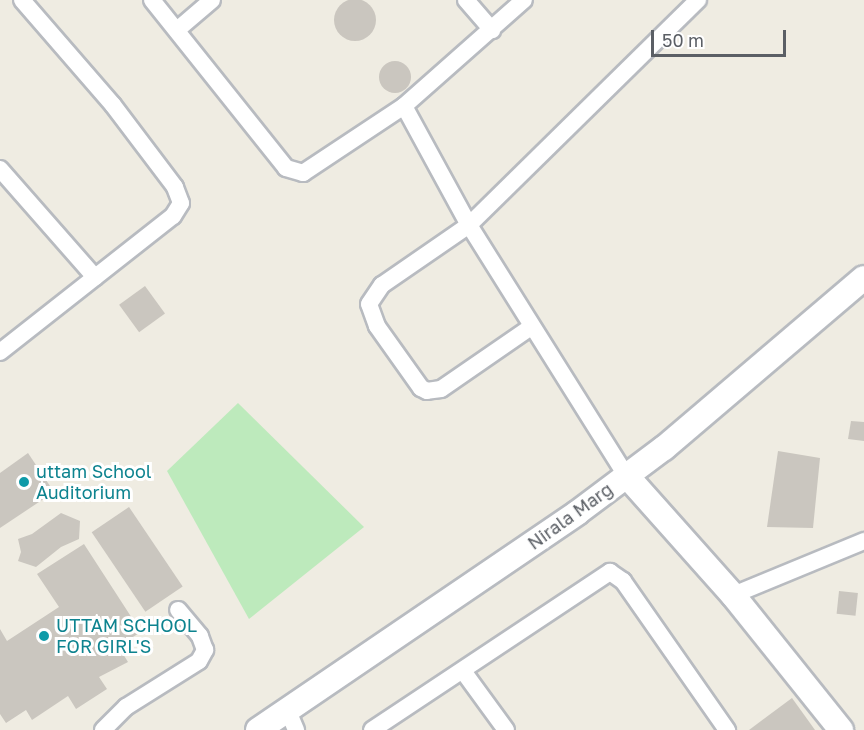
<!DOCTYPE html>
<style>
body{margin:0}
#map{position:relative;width:864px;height:730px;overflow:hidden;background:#efece2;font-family:"Golos Text",sans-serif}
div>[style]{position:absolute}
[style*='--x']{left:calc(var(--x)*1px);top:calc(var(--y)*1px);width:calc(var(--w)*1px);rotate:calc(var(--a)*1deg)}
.green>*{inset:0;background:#bdeabc}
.building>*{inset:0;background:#cac6bf;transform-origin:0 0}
.round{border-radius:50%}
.roads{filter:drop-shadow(2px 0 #b8bbc0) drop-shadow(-2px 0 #b8bbc0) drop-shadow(0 2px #b8bbc0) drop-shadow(0 -2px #b8bbc0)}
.street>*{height:16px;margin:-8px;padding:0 8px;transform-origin:8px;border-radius:8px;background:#fff}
.secondary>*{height:24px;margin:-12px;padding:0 12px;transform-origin:12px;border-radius:12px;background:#fff}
.dots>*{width:16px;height:16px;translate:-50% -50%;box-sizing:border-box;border:3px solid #fff;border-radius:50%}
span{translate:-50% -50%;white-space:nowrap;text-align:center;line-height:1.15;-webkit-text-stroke:6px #fff;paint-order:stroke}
.culture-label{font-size:18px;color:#0d838f}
.left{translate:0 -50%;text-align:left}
.street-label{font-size:18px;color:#5b5f65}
.scale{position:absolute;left:651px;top:30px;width:135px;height:27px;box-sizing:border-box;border:3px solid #5b5f65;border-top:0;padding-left:8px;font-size:18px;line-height:21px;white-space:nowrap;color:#5b5f65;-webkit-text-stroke:4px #fff;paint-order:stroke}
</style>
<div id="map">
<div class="green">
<i style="clip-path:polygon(238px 403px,364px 527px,249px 619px,167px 471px)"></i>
</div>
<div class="building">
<i class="round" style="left:334px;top:-1px;width:42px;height:42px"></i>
<i class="round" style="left:379px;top:61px;width:32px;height:32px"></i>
<i style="left:145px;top:286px;width:34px;height:32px;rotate:54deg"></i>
<i style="clip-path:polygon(851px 421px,864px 422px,864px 441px,848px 439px)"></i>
<i style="clip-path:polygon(778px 451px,820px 458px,813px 528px,767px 527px)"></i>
<i style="clip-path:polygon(28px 453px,54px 492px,0 528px,0 473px)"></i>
<i style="left:129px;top:507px;width:96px;height:45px;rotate:56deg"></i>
<i style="clip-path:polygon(61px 513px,80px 521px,79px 539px,61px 547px,36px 567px,18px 561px,21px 552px,18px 539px,32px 534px)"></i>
<i style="clip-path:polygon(84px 544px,141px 632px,118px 646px,128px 662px,99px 677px,107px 689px,76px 709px,68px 696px,32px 720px,26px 710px,6px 723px,0 714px,0 629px,7px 641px,59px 607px,37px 574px)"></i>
<i style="left:839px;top:591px;width:19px;height:23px;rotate:6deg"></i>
<i style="clip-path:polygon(792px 698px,815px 730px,749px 730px)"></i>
</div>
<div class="roads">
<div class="street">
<i style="--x:152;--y:0;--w:215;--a:51.4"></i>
<i style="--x:286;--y:168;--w:18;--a:16"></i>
<i style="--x:303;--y:173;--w:121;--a:-33.6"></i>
<i style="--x:404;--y:106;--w:160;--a:-41.5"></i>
<i style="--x:466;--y:0;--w:40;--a:49"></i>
<i style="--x:177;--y:30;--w:46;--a:-40.6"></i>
<i style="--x:404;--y:106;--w:136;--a:61.4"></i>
<i style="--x:469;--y:225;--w:295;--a:57.9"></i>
<i style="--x:0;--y:169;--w:144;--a:48.7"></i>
<i style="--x:531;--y:327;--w:109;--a:145.4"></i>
<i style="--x:441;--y:389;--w:14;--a:172"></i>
<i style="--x:427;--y:391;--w:7;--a:-153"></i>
<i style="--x:421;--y:388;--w:76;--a:-125.4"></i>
<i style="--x:377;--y:326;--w:23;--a:-110"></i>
<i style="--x:369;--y:304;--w:23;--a:-56"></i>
<i style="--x:382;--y:285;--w:106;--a:-34.6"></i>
<i style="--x:469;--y:225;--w:321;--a:-44.5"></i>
<i style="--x:0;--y:352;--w:220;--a:-38.2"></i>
<i style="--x:173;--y:216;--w:15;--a:-58"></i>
<i style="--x:181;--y:203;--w:17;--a:-111"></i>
<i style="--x:175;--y:187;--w:103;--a:-127.1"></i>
<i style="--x:113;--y:105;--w:139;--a:-130.9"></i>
<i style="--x:733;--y:595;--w:142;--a:-22.4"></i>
<i style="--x:463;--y:671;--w:73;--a:53.9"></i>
<i style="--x:288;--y:711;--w:21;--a:67"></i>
<i style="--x:103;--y:730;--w:33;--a:-45"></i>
<i style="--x:126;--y:707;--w:86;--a:-32.2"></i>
<i style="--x:199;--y:661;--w:13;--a:-61"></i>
<i style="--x:205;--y:650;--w:15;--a:-110"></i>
<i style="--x:200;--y:636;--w:34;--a:-130"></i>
<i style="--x:372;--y:730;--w:286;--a:-33.6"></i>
<i style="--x:610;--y:572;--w:16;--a:35"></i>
<i style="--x:623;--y:581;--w:182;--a:55.1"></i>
</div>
<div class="secondary">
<i style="--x:626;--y:475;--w:161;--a:48.3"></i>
<i style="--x:733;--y:595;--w:173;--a:51.3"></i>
<i style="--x:258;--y:730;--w:386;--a:-34.2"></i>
<i style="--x:577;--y:513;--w:109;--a:-36.8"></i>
<i style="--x:664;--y:448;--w:262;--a:-40.4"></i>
</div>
</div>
<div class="dots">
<i style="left:24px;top:482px;background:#0f9aa8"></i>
<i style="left:44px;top:636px;background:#0f9aa8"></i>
</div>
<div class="culture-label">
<span class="left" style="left:36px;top:482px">uttam School<br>Auditorium</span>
<span class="left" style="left:56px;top:636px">UTTAM SCHOOL<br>FOR GIRL'S</span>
</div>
<div class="street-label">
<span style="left:570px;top:516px;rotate:-36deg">Nirala Marg</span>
</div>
<div class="scale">50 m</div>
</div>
